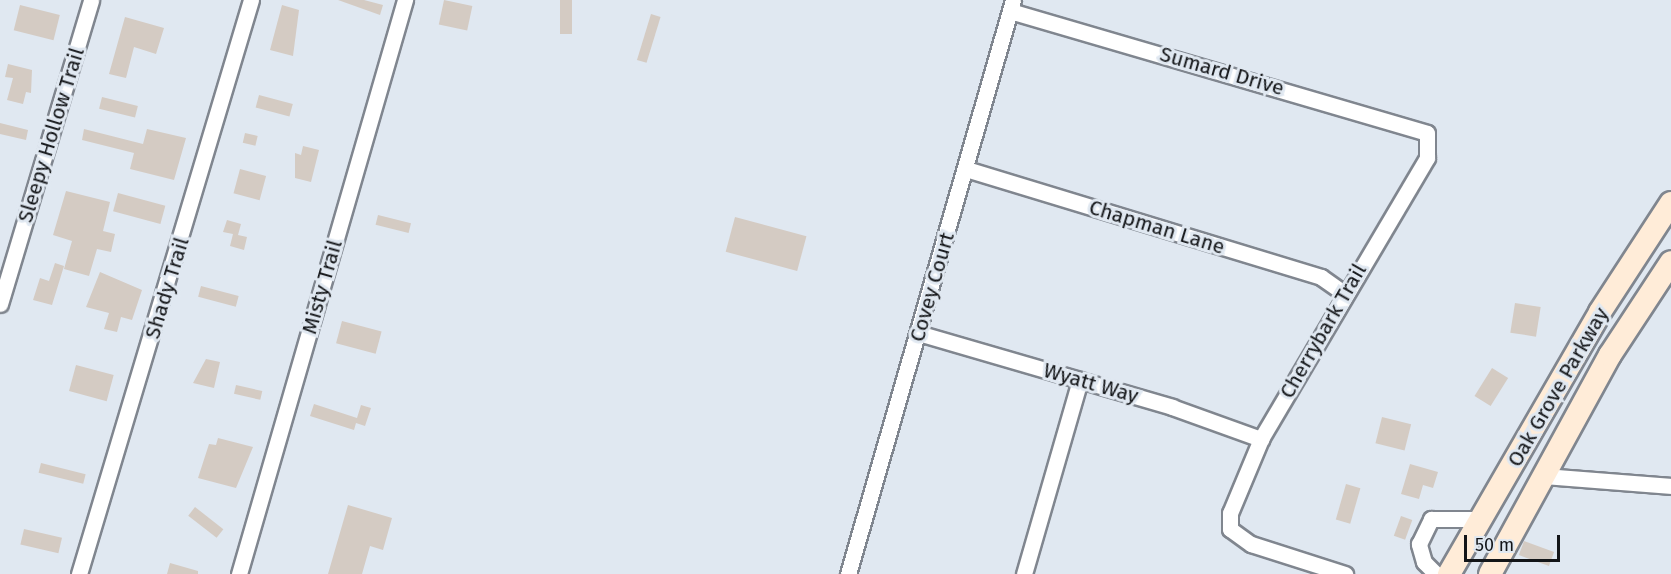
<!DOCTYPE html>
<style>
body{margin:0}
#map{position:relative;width:1671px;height:574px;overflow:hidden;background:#e0e8f1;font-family:"Fira Sans",sans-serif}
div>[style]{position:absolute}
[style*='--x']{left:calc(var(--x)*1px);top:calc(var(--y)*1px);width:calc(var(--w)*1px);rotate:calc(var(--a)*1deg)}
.building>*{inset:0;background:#d4cbc3;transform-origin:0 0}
.roads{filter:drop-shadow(2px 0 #80868f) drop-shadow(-2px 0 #80868f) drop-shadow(0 2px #80868f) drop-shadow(0 -2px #80868f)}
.minor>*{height:15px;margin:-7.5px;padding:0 7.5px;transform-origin:7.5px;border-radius:7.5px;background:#fff}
.secondary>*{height:22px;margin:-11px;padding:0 11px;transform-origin:11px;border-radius:11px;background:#ffecd8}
span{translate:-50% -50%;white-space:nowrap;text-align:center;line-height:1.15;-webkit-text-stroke:6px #e0e8f1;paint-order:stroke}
.street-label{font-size:21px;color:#131518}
.scale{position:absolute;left:1464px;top:535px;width:96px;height:27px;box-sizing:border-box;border:3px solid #131518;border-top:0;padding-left:8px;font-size:18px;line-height:21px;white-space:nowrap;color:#131518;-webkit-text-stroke:4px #e0e8f1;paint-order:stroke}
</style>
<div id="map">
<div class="building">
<i style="clip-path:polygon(338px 0,364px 0,383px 5px,380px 15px)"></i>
<i style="left:444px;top:0;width:29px;height:25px;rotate:12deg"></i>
<i style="left:560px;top:0;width:12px;height:34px"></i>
<i style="left:20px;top:5px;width:41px;height:26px;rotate:14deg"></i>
<i style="clip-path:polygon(282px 5px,299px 10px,293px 56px,270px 50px)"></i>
<i style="left:651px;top:14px;width:10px;height:48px;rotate:17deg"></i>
<i style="clip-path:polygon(125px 17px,164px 28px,156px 54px,134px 47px,126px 78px,109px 74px)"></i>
<i style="clip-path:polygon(8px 64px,32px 70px,31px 93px,26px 92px,23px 104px,7px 100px,13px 78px,5px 77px)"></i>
<i style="left:259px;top:95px;width:35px;height:13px;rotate:15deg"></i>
<i style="left:102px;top:97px;width:37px;height:12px;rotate:14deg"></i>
<i style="clip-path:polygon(0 123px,28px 130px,26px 140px,0 134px)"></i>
<i style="clip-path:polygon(84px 129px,143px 144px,147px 129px,186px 138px,174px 180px,130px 169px,134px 153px,82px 140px)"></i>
<i style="left:245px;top:133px;width:13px;height:10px;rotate:13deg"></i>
<i style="clip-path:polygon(303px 146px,319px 150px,311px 182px,295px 178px,295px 153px,301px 155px)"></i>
<i style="left:240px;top:169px;width:27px;height:25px;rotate:15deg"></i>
<i style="clip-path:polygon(66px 191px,110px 202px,103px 231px,115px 234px,111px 252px,97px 249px,89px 276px,64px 269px,72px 241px,53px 235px)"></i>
<i style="left:118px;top:193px;width:49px;height:19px;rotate:15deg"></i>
<i style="left:378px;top:215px;width:34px;height:10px;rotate:14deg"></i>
<i style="left:735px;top:217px;width:74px;height:36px;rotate:15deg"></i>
<i style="clip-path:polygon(227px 220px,241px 224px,238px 235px,247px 237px,244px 250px,230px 246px,233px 234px,223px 232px)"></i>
<i style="clip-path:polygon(55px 263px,64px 266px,52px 305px,33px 300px,40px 278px,49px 281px)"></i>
<i style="clip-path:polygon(100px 272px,142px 290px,132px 320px,121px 317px,117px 332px,104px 329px,109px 313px,86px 307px)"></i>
<i style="left:201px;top:286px;width:39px;height:11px;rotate:15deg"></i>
<i style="left:1515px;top:303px;width:26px;height:30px;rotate:9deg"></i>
<i style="left:342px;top:321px;width:41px;height:23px;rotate:15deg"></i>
<i style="clip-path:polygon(206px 359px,220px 362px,214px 388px,193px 383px)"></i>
<i style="left:76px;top:365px;width:39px;height:27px;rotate:15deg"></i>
<i style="left:1492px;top:368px;width:19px;height:33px;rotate:32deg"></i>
<i style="left:236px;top:385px;width:27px;height:9px;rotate:13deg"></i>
<i style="clip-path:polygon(314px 404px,357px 418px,361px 405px,371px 408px,365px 426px,356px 423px,354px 430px,310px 416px)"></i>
<i style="left:1382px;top:417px;width:30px;height:27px;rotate:14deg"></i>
<i style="clip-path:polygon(218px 438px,253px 447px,236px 488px,198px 478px,209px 444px,216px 445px)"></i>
<i style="left:41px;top:463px;width:46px;height:10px;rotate:14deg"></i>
<i style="clip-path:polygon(1410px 464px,1438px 472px,1433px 488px,1423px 485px,1419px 499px,1401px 494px)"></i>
<i style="left:1346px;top:484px;width:15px;height:37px;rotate:16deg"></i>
<i style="clip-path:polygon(348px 505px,392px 518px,383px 550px,370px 546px,362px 574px,328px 574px)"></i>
<i style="left:195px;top:507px;width:36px;height:11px;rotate:38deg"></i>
<i style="left:1401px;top:516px;width:12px;height:21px;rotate:20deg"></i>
<i style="left:24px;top:529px;width:39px;height:16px;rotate:13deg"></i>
<i style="left:1524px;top:541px;width:32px;height:15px;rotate:20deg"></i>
<i style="clip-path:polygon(170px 563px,198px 571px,198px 574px,167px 574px)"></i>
</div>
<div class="roads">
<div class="minor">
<i style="--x:1010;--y:11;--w:434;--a:16.3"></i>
<i style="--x:1427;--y:133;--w:25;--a:90"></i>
<i style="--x:1427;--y:158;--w:326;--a:120.6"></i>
<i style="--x:1261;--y:439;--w:80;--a:112.7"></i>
<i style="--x:1230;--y:513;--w:16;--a:90"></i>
<i style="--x:1230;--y:529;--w:26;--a:36"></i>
<i style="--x:1251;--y:544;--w:99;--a:17.7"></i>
<i style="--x:966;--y:169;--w:371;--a:16.9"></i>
<i style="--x:1321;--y:277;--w:28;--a:35"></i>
<i style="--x:0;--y:304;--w:317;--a:-73.3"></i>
<i style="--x:918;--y:333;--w:265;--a:16.2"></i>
<i style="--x:1172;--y:407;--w:95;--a:19.8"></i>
<i style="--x:1545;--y:476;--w:126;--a:4.5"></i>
<i style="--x:79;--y:574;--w:599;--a:-73.32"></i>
<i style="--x:239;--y:574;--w:598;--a:-73.87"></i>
<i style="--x:848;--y:574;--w:597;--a:-73.96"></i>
<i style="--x:1024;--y:574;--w:202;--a:-73.9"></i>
<i style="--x:1436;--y:574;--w:17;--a:-135"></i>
<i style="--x:1424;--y:562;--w:19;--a:-106"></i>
<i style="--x:1419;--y:544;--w:28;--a:-64"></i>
<i style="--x:1431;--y:519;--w:51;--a:0"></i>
</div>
<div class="secondary">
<i style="--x:1449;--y:574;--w:302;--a:-60"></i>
<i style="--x:1600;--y:312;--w:130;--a:-56.9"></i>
<i style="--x:1490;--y:574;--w:250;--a:-61.3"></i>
<i style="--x:1610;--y:355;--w:111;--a:-56.7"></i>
</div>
</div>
<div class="street-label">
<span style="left:1222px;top:71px;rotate:16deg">Sumard Drive</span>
<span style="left:51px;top:135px;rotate:-73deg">Sleepy Hollow Trail</span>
<span style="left:1157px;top:227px;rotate:17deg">Chapman Lane</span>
<span style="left:322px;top:287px;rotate:-74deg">Misty Trail</span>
<span style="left:932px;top:287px;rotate:-74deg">Covey Court</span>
<span style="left:167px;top:288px;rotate:-73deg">Shady Trail</span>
<span style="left:1323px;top:331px;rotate:-60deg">Cherrybark Trail</span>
<span style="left:1091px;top:383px;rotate:16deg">Wyatt Way</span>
<span style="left:1558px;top:387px;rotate:-60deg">Oak Grove Parkway</span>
</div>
<div class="scale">50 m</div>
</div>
